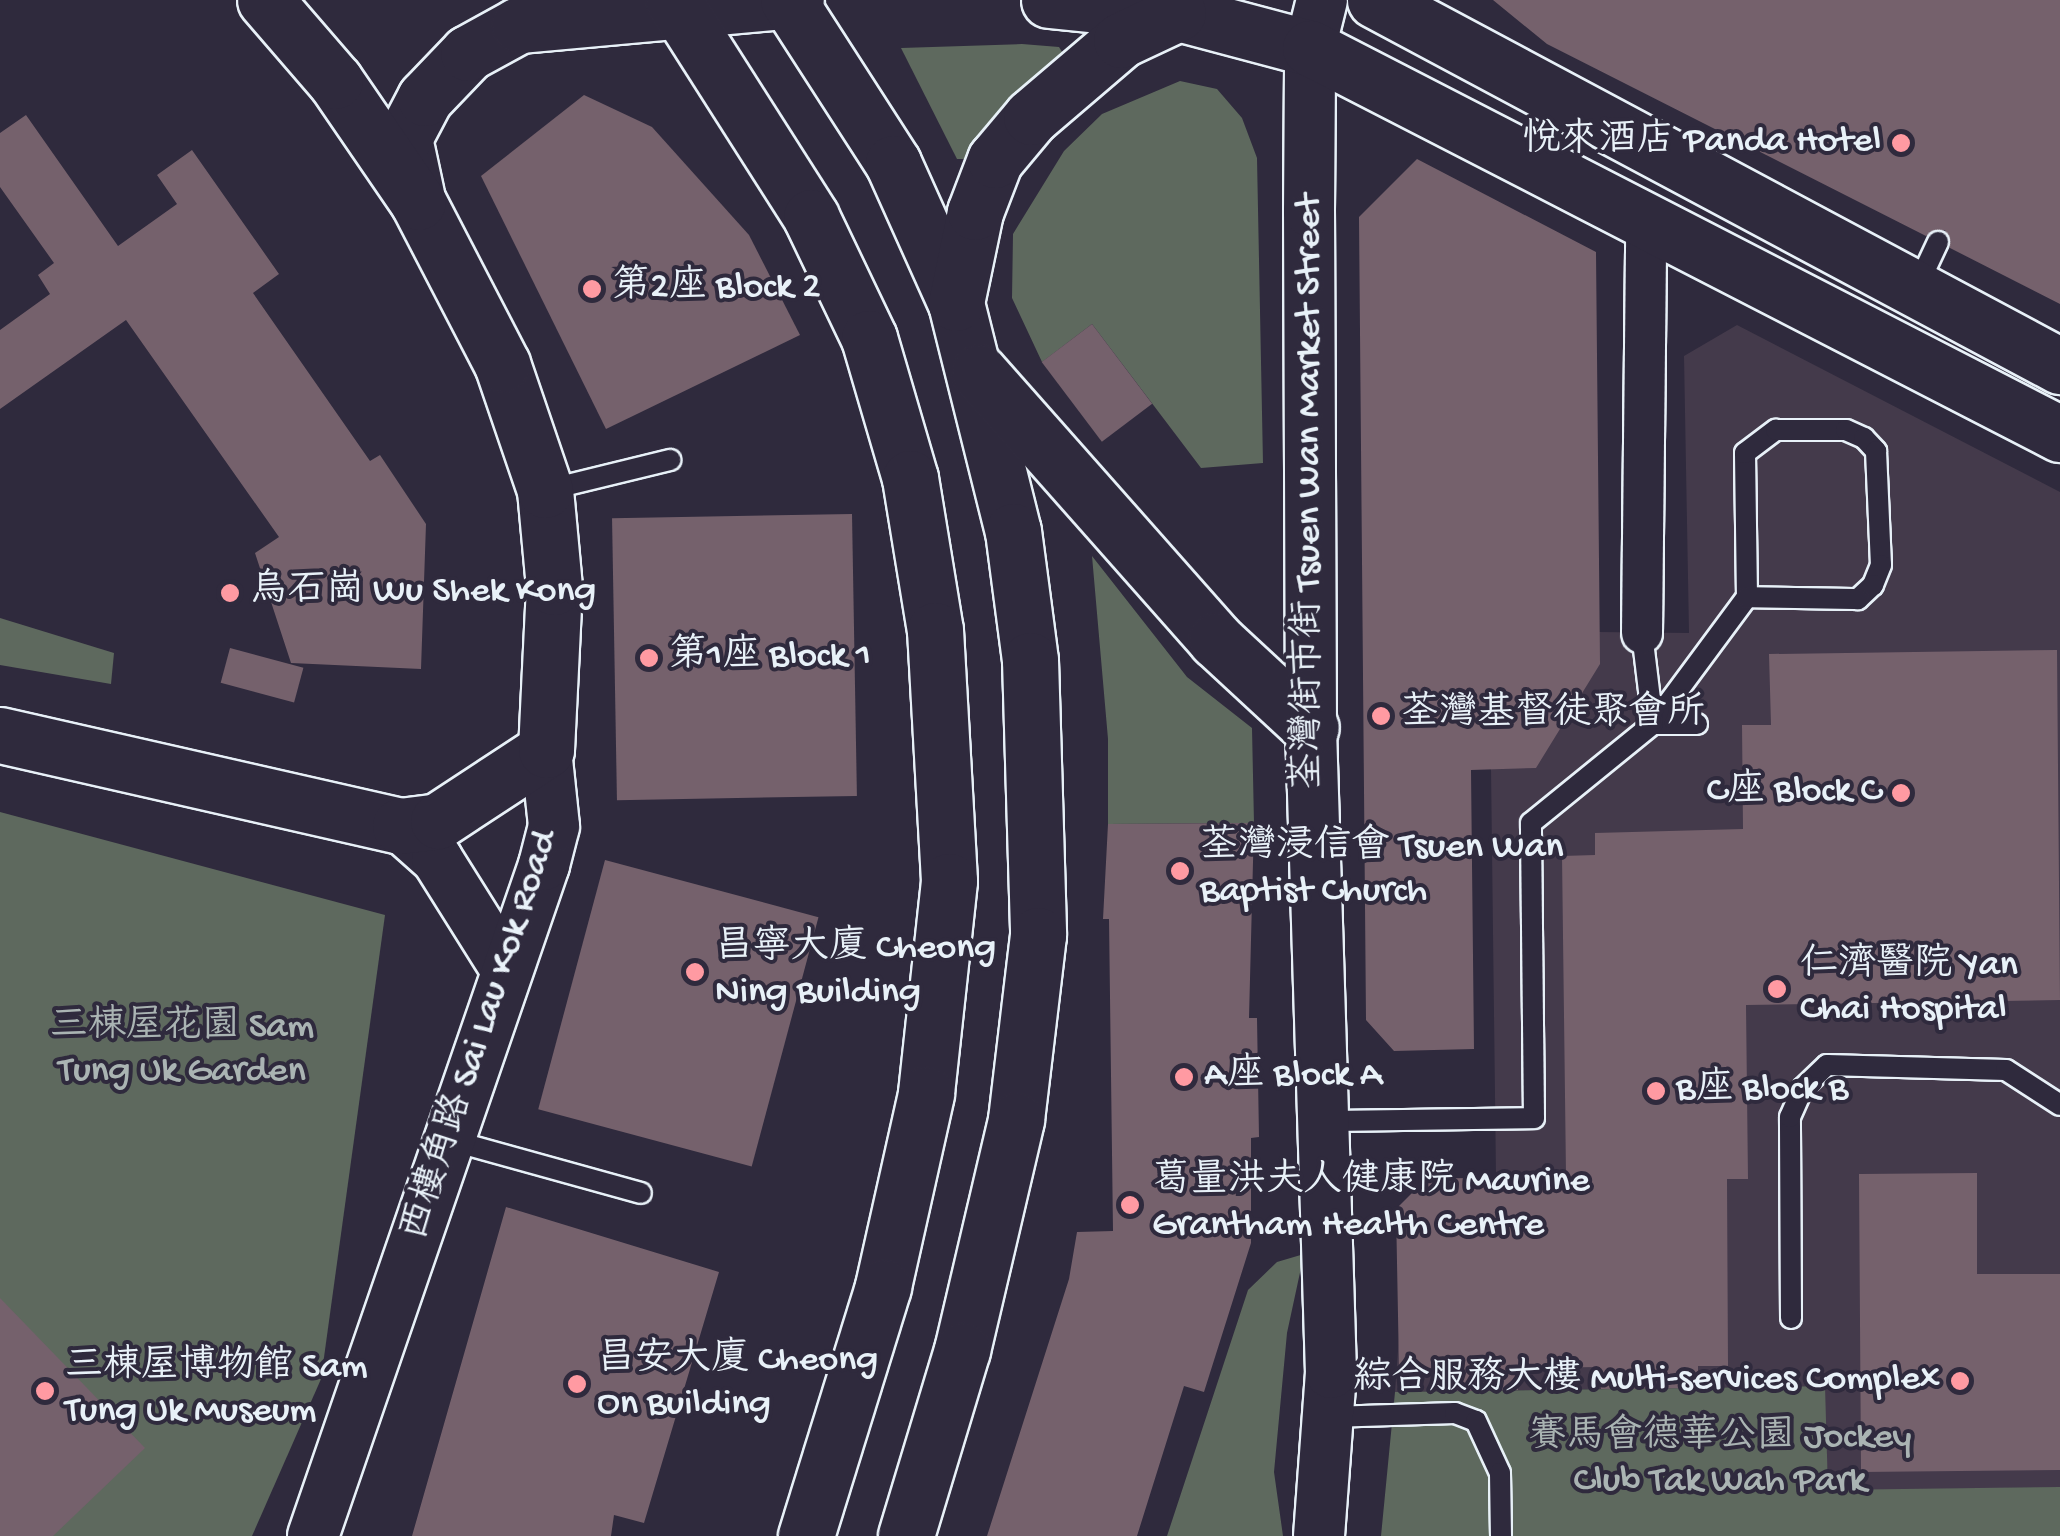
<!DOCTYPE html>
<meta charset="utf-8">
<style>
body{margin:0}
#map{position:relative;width:2060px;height:1536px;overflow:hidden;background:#2f2a3d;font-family:"Gochi Hand","LXGW WenKai TC",sans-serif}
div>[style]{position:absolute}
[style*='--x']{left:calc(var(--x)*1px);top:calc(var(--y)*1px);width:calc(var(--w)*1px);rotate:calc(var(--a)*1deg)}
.built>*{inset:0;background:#443a4b}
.green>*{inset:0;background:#5e695e}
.building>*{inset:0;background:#75616c;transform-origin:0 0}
.roads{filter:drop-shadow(2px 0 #e8f1f8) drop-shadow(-2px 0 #e8f1f8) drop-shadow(0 2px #e8f1f8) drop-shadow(0 -2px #e8f1f8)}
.service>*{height:20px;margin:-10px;padding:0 10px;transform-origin:10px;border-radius:10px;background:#2f2a3d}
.minor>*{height:40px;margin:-20px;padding:0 20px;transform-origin:20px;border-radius:20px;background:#2f2a3d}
.tertiary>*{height:50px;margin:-25px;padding:0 25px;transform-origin:25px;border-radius:25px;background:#2f2a3d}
.secondary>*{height:55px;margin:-27.5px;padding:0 27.5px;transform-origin:27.5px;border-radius:27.5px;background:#2f2a3d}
.primary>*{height:55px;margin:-27.5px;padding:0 27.5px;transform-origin:27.5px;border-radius:27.5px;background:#2f2a3d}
.dots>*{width:28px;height:28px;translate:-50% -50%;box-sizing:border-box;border:5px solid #2f2a3d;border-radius:50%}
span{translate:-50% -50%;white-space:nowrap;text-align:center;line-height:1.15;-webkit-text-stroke:8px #2f2a3d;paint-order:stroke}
.poi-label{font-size:38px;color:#e8f1f8}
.right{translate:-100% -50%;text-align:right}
.left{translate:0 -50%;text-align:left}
.street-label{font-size:38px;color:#e8f1f8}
.park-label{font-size:38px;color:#aab4b3}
</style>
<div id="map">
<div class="built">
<i style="clip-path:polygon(1737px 325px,2060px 492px,2060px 1487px,1828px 1491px,1824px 1386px,1395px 1392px,1409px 1198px,1426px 1179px,1496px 1177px,1491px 769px,1598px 632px,1689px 633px,1684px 356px)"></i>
</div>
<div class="green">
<i style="clip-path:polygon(1022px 44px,1059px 47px,1064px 55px,970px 159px,957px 159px,901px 48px)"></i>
<i style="clip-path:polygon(1180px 81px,1217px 89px,1242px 118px,1257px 158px,1263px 463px,1201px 468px,1092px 324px,1042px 362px,1012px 298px,1013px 234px,1064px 151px,1102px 114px)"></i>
<i style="clip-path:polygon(1092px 556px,1187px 677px,1252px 728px,1254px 823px,1108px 824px,1108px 739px)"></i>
<i style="clip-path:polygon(0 618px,114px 653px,111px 684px,0 665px)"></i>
<i style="clip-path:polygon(0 812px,385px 915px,321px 1379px,252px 1536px,0 1536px)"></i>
<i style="clip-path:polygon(1304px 1254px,1287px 1333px,1274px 1472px,1283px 1536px,1167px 1536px,1248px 1290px,1277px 1262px)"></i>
<i style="clip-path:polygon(1825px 1386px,1828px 1490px,2060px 1487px,2060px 1536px,1381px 1536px,1395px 1392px)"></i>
</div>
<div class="building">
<i style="clip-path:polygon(1493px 0,2060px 0,2060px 304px,1950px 248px,1945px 230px,1926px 236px,1547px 44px)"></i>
<i style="clip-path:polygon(584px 95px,652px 127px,749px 235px,800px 335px,606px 429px,481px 176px)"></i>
<i style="clip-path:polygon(26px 115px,118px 246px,177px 204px,157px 175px,192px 150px,279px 274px,253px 293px,370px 461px,380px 455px,426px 524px,421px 669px,291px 663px,255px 553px,279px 537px,126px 320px,0 409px,0 330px,50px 294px,38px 275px,54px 263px,0 187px,0 133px)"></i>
<i style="clip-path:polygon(1417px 159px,1596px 252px,1600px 664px,1536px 768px,1471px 770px,1474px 1049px,1394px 1051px,1366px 1020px,1359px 217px)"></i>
<i style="left:1092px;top:324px;width:100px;height:63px;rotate:53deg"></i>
<i style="left:852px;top:514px;width:282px;height:240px;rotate:89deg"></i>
<i style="left:230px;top:648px;width:76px;height:36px;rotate:15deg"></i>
<i style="clip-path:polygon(2057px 650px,2060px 1000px,1746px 1005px,1748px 1179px,1727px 1179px,1728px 1366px,1698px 1366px,1698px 1388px,1601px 1389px,1600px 1367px,1517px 1368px,1518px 1390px,1442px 1391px,1441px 1368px,1399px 1369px,1396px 1209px,1426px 1179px,1566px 1176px,1562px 856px,1595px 855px,1595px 833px,1743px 829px,1742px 725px,1771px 725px,1769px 654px)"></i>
<i style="clip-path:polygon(1254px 823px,1249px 1018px,1257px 1018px,1259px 1137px,1251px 1138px,1251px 1243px,1204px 1392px,1184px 1386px,1137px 1536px,987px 1536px,1069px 1279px,1077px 1232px,1113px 1231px,1109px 919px,1103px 919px,1108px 824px)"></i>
<i style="left:605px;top:860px;width:221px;height:258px;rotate:15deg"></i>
<i style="clip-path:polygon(1977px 1173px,1977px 1274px,2060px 1274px,2060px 1470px,1861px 1472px,1859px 1174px)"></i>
<i style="clip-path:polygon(506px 1207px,719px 1272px,644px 1523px,614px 1515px,611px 1536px,412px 1536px)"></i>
<i style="clip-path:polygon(0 1298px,145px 1448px,53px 1536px,0 1536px)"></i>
</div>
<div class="roads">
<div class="service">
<i style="--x:1916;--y:289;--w:52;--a:-64.9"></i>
<i style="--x:547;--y:490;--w:127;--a:-13.7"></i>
<i style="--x:1653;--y:724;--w:158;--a:-53.5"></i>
<i style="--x:1747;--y:597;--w:144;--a:-90.8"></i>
<i style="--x:1745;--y:453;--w:39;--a:-37"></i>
<i style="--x:1776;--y:430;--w:70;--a:0"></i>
<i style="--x:1846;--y:430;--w:20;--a:24"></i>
<i style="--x:1864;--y:438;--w:18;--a:47"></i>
<i style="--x:1876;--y:451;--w:114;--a:87.5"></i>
<i style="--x:1881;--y:565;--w:22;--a:112"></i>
<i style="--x:1873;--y:585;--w:21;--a:137"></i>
<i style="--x:1858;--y:599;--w:111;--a:-179"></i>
<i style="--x:1653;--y:724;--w:44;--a:0"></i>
<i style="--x:1325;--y:1121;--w:209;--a:-0.8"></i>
<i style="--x:1534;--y:1118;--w:295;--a:-90.6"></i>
<i style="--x:1531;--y:823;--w:157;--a:-39.1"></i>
<i style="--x:1653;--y:724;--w:92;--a:-96.9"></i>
<i style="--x:450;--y:1140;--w:198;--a:15.5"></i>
<i style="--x:1791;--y:1318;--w:201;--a:-90.3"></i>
<i style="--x:1790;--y:1117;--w:32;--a:-66"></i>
<i style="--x:1803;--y:1088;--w:33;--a:-44"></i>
<i style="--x:1827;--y:1065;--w:179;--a:1.6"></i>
<i style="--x:2006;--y:1070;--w:64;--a:32.9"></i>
<i style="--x:1330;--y:1417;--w:125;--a:-1.8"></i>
<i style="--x:1455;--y:1413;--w:22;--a:21"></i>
<i style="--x:1476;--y:1421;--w:57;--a:65.2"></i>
<i style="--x:1500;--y:1473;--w:63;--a:89.1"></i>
</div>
<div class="minor">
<i style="--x:1642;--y:633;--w:410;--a:-89.4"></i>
</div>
<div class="tertiary">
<i style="--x:400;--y:826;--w:50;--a:41.7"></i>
<i style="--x:437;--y:859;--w:126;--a:57.9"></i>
<i style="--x:313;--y:1536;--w:710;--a:-71"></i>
<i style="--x:544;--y:865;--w:40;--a:-75.6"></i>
<i style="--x:554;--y:826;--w:76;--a:-96"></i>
<i style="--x:1319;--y:1536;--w:163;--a:-85.8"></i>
<i style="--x:1331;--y:1373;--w:645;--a:-91.78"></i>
<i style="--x:1311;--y:728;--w:517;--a:-90.22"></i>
<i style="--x:1309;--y:211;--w:163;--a:-89.6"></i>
<i style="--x:1310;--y:48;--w:49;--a:-76"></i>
</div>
<div class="secondary">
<i style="--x:1049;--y:0;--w:130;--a:5.8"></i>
<i style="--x:1178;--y:13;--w:137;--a:14.9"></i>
<i style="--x:1310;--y:48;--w:844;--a:27.23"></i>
<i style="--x:1375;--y:0;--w:777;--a:28.12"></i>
<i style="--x:416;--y:194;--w:57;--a:-102.1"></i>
<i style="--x:404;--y:138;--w:45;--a:-62.3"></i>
<i style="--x:425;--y:98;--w:62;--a:-46.3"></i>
<i style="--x:468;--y:53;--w:58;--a:-28.8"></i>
<i style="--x:519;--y:25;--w:278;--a:-5.2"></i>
<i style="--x:0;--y:735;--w:410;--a:12.8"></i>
<i style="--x:400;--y:826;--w:38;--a:-7"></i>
<i style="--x:438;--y:821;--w:129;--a:-33.3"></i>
<i style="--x:546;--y:750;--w:163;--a:-87.2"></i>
<i style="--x:554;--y:587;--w:97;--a:-95.3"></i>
<i style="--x:545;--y:490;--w:133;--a:-108.8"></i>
<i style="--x:502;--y:364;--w:182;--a:-117.4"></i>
<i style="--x:418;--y:202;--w:147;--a:-124.4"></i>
<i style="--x:335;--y:81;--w:107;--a:-130.8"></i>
</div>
<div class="primary">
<i style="--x:673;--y:0;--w:257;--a:57.5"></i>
<i style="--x:811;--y:217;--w:134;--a:64.4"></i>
<i style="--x:869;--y:338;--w:146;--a:73.7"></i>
<i style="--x:910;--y:478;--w:154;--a:80.7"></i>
<i style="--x:935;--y:630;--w:251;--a:86.8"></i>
<i style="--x:949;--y:881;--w:214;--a:96.2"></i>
<i style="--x:926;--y:1094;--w:198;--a:102.6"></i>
<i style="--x:883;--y:1287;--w:261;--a:107.2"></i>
<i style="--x:788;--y:0;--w:194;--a:57.2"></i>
<i style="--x:893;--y:163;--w:154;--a:65.8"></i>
<i style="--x:956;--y:303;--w:235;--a:76"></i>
<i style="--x:1013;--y:531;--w:130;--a:82.5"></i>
<i style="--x:1030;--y:660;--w:275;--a:88.3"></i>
<i style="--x:1038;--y:935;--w:186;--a:96.8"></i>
<i style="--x:1016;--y:1120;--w:236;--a:103.2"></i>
<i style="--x:962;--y:1350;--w:194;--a:106.8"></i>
<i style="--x:956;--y:303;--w:93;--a:-78.2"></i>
<i style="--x:975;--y:212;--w:56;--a:-69"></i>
<i style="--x:995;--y:160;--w:56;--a:-50.1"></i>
<i style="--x:1031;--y:117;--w:118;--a:-40.5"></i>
<i style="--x:1121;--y:40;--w:63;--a:-25.3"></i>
<i style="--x:979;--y:372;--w:358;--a:48.5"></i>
<i style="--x:1216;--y:640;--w:129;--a:42.8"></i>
</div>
</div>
<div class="dots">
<i style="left:1901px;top:143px;background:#ff9aa2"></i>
<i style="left:592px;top:289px;background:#ff9aa2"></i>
<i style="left:230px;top:593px;background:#ff9aa2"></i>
<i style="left:649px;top:658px;background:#ff9aa2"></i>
<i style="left:1381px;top:716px;background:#ff9aa2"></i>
<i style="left:1901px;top:793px;background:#ff9aa2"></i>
<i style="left:1180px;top:871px;background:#ff9aa2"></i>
<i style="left:695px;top:972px;background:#ff9aa2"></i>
<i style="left:1777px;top:989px;background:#ff9aa2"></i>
<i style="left:1184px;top:1077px;background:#ff9aa2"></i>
<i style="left:1656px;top:1091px;background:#ff9aa2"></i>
<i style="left:1130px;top:1205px;background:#ff9aa2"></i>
<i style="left:1960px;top:1381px;background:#ff9aa2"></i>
<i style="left:577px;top:1384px;background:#ff9aa2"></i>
<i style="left:45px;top:1391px;background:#ff9aa2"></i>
</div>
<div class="poi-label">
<span class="right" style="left:1881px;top:143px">悅來酒店 Panda Hotel</span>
<span class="left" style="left:612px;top:289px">第2座 Block 2</span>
<span class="left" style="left:250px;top:593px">烏石崗 Wu Shek Kong</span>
<span class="left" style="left:669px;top:658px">第1座 Block 1</span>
<span class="left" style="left:1401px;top:716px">荃灣基督徒聚會所</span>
<span class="right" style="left:1881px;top:793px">C座 Block C</span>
<span class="left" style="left:1200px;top:871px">荃灣浸信會 Tsuen Wan<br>Baptist Church</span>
<span class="left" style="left:715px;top:972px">昌寧大廈 Cheong<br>Ning Building</span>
<span class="left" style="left:1800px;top:989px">仁濟醫院 Yan<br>Chai Hospital</span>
<span class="left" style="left:1204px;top:1077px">A座 Block A</span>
<span class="left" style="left:1676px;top:1091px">B座 Block B</span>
<span class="left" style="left:1152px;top:1205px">葛量洪夫人健康院 Maurine<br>Grantham Health Centre</span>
<span class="left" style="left:597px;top:1384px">昌安大廈 Cheong<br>On Building</span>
<span class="left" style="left:65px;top:1391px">三棟屋博物館 Sam<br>Tung Uk Museum</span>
<span class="right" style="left:1940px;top:1381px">綜合服務大樓 Multi-services Complex</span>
</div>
<div class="street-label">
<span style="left:1311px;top:492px;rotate:-90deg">荃灣街市街 Tsuen Wan Market Street</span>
<span style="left:482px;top:1036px;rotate:-72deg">西樓角路 Sai Lau Kok Road</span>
</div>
<div class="park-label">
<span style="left:182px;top:1051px">三棟屋花園 Sam<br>Tung Uk Garden</span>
<span style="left:1720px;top:1461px">賽馬會德華公園 Jockey<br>Club Tak Wah Park</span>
</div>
</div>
